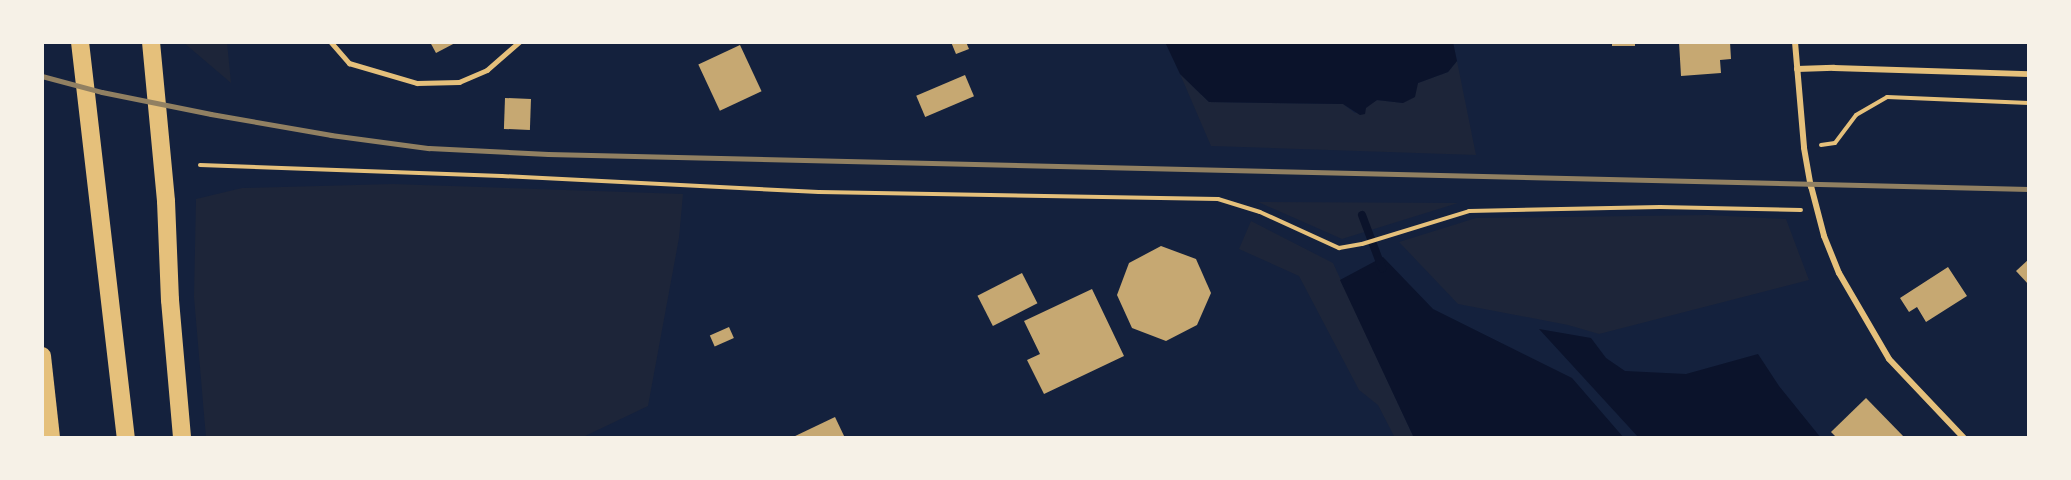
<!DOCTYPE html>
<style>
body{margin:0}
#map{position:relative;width:2071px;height:480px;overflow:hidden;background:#14213d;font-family:Commissioner,sans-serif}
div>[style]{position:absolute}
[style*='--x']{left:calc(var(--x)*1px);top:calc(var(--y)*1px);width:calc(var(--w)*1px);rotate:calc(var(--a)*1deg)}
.green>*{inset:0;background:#1d2539}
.water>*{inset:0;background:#0b132b}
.stream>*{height:8px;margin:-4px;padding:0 4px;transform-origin:4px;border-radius:4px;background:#0b132b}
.building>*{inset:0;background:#c6a872;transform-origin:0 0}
.path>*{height:4px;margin:-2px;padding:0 2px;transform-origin:2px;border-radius:2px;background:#e5c07b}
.service>*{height:4.5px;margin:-2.25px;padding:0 2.25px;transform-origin:2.25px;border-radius:2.25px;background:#e5c07b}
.minor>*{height:6px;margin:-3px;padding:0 3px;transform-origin:3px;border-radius:3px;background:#e5c07b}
.motorway>*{height:18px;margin:-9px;padding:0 9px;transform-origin:9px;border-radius:9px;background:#e5c07b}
.rail>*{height:4.5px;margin:-2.25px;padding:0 2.25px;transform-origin:2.25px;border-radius:2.25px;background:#918062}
span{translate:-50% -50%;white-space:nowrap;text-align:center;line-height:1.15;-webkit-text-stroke:5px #f6f1e7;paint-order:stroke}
.frame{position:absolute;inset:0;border:44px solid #f6f1e7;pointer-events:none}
</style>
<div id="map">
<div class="green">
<i style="clip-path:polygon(183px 42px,227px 42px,231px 83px)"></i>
<i style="clip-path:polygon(1457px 61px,1476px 155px,1211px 146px,1180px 74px,1209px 102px,1343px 104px,1355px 113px,1377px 100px,1403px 103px,1418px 83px,1448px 72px)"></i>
<i style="clip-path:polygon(393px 184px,683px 194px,679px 238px,648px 406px,581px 438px,206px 438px,194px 297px,196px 199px,242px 188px)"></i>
<i style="clip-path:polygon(1258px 202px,1458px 203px,1342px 239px)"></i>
<i style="clip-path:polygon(1708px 215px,1786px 219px,1809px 280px,1599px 334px,1568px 325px,1458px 304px,1399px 242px,1476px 218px)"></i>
<i style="clip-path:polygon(1251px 221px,1333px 263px,1414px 438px,1395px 438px,1378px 405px,1359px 390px,1299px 276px,1239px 249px)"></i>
</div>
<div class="water">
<i style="clip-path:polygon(1165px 42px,1453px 42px,1457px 61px,1448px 72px,1418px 83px,1415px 97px,1403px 103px,1377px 100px,1366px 108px,1365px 114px,1360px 115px,1343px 104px,1209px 102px,1180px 74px)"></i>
<i style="clip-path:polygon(1383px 257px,1433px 309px,1572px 378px,1624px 438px,1414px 438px,1340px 280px)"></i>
<i style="clip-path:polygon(1539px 329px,1591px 338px,1606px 358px,1625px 371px,1686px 374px,1758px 354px,1779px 386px,1821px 438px,1639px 438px)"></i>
</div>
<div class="stream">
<i style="--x:1362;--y:215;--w:57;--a:69.3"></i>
</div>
<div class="building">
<i style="clip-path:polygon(430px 42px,457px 42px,436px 53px)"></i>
<i style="clip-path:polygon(951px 42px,966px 42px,969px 49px,956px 54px)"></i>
<i style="left:1612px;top:42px;width:23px;height:4px"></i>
<i style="clip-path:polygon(1679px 42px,1730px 42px,1731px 59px,1720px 60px,1721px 73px,1681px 76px)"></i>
<i style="left:740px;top:45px;width:51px;height:46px;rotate:65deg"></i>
<i style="left:965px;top:75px;width:23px;height:53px;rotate:67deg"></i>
<i style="left:505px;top:98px;width:26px;height:31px;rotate:2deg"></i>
<i style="clip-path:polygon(1161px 246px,1196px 259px,1211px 293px,1197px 325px,1166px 341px,1132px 328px,1117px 295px,1129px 263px)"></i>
<i style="clip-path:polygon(2029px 259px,2029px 285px,2016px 271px)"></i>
<i style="clip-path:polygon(1948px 267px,1967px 296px,1926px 322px,1917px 307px,1909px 312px,1900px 298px)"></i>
<i style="left:1022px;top:273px;width:34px;height:50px;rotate:63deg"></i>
<i style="clip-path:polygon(1092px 289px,1124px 356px,1044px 394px,1027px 360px,1040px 354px,1024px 321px)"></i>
<i style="left:729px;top:327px;width:12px;height:21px;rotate:66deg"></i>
<i style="clip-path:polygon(1866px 398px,1905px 438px,1837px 438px,1831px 432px)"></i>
<i style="clip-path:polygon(835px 417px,845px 438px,791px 438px)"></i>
</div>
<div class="path">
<i style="--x:1821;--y:145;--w:14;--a:-8"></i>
<i style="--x:1835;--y:143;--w:35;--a:-53"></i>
<i style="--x:1856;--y:115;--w:36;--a:-30"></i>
<i style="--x:1887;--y:97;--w:142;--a:2.4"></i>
<i style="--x:200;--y:165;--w:302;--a:2.1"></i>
<i style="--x:502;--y:176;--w:317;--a:2.9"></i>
<i style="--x:819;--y:192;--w:399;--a:1"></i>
<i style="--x:1218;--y:199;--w:44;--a:17.2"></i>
<i style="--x:1260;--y:212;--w:87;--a:24.5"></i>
<i style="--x:1339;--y:248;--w:23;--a:-10"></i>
<i style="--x:1362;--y:244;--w:112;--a:-17.1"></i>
<i style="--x:1469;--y:211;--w:191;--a:-1.2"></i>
<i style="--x:1660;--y:207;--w:141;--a:1.2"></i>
</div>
<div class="service">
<i style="--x:331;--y:42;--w:28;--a:49"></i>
<i style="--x:349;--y:63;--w:71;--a:16.4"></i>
<i style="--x:417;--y:83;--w:42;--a:-1.4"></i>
<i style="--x:459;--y:82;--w:30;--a:-23"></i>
<i style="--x:487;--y:70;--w:43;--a:-41.2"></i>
</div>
<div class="minor">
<i style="--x:1795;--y:42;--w:106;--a:85.1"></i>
<i style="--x:1804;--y:148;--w:39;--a:80"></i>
<i style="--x:1811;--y:186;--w:52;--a:75.4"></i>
<i style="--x:1824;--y:236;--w:40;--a:68"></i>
<i style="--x:1839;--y:273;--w:99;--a:59.8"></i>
<i style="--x:1889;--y:359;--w:109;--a:46.5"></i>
<i style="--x:1797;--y:69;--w:37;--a:-2"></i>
<i style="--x:1834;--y:68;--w:195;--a:1.8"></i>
</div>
<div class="motorway">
<i style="--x:80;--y:42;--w:399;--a:83.4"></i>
<i style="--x:151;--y:42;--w:160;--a:84.6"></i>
<i style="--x:166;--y:201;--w:99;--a:87.7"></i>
<i style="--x:170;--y:300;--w:139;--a:85"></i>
<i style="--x:42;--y:356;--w:82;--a:83.7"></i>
</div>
<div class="rail">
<i style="--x:42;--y:76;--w:62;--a:14.9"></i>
<i style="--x:102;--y:92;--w:111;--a:11.4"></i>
<i style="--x:211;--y:114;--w:122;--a:9.9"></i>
<i style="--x:331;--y:135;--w:99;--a:7.6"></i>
<i style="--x:429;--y:148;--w:119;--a:2.9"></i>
<i style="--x:548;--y:154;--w:1481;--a:1.35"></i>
</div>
<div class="frame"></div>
</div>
